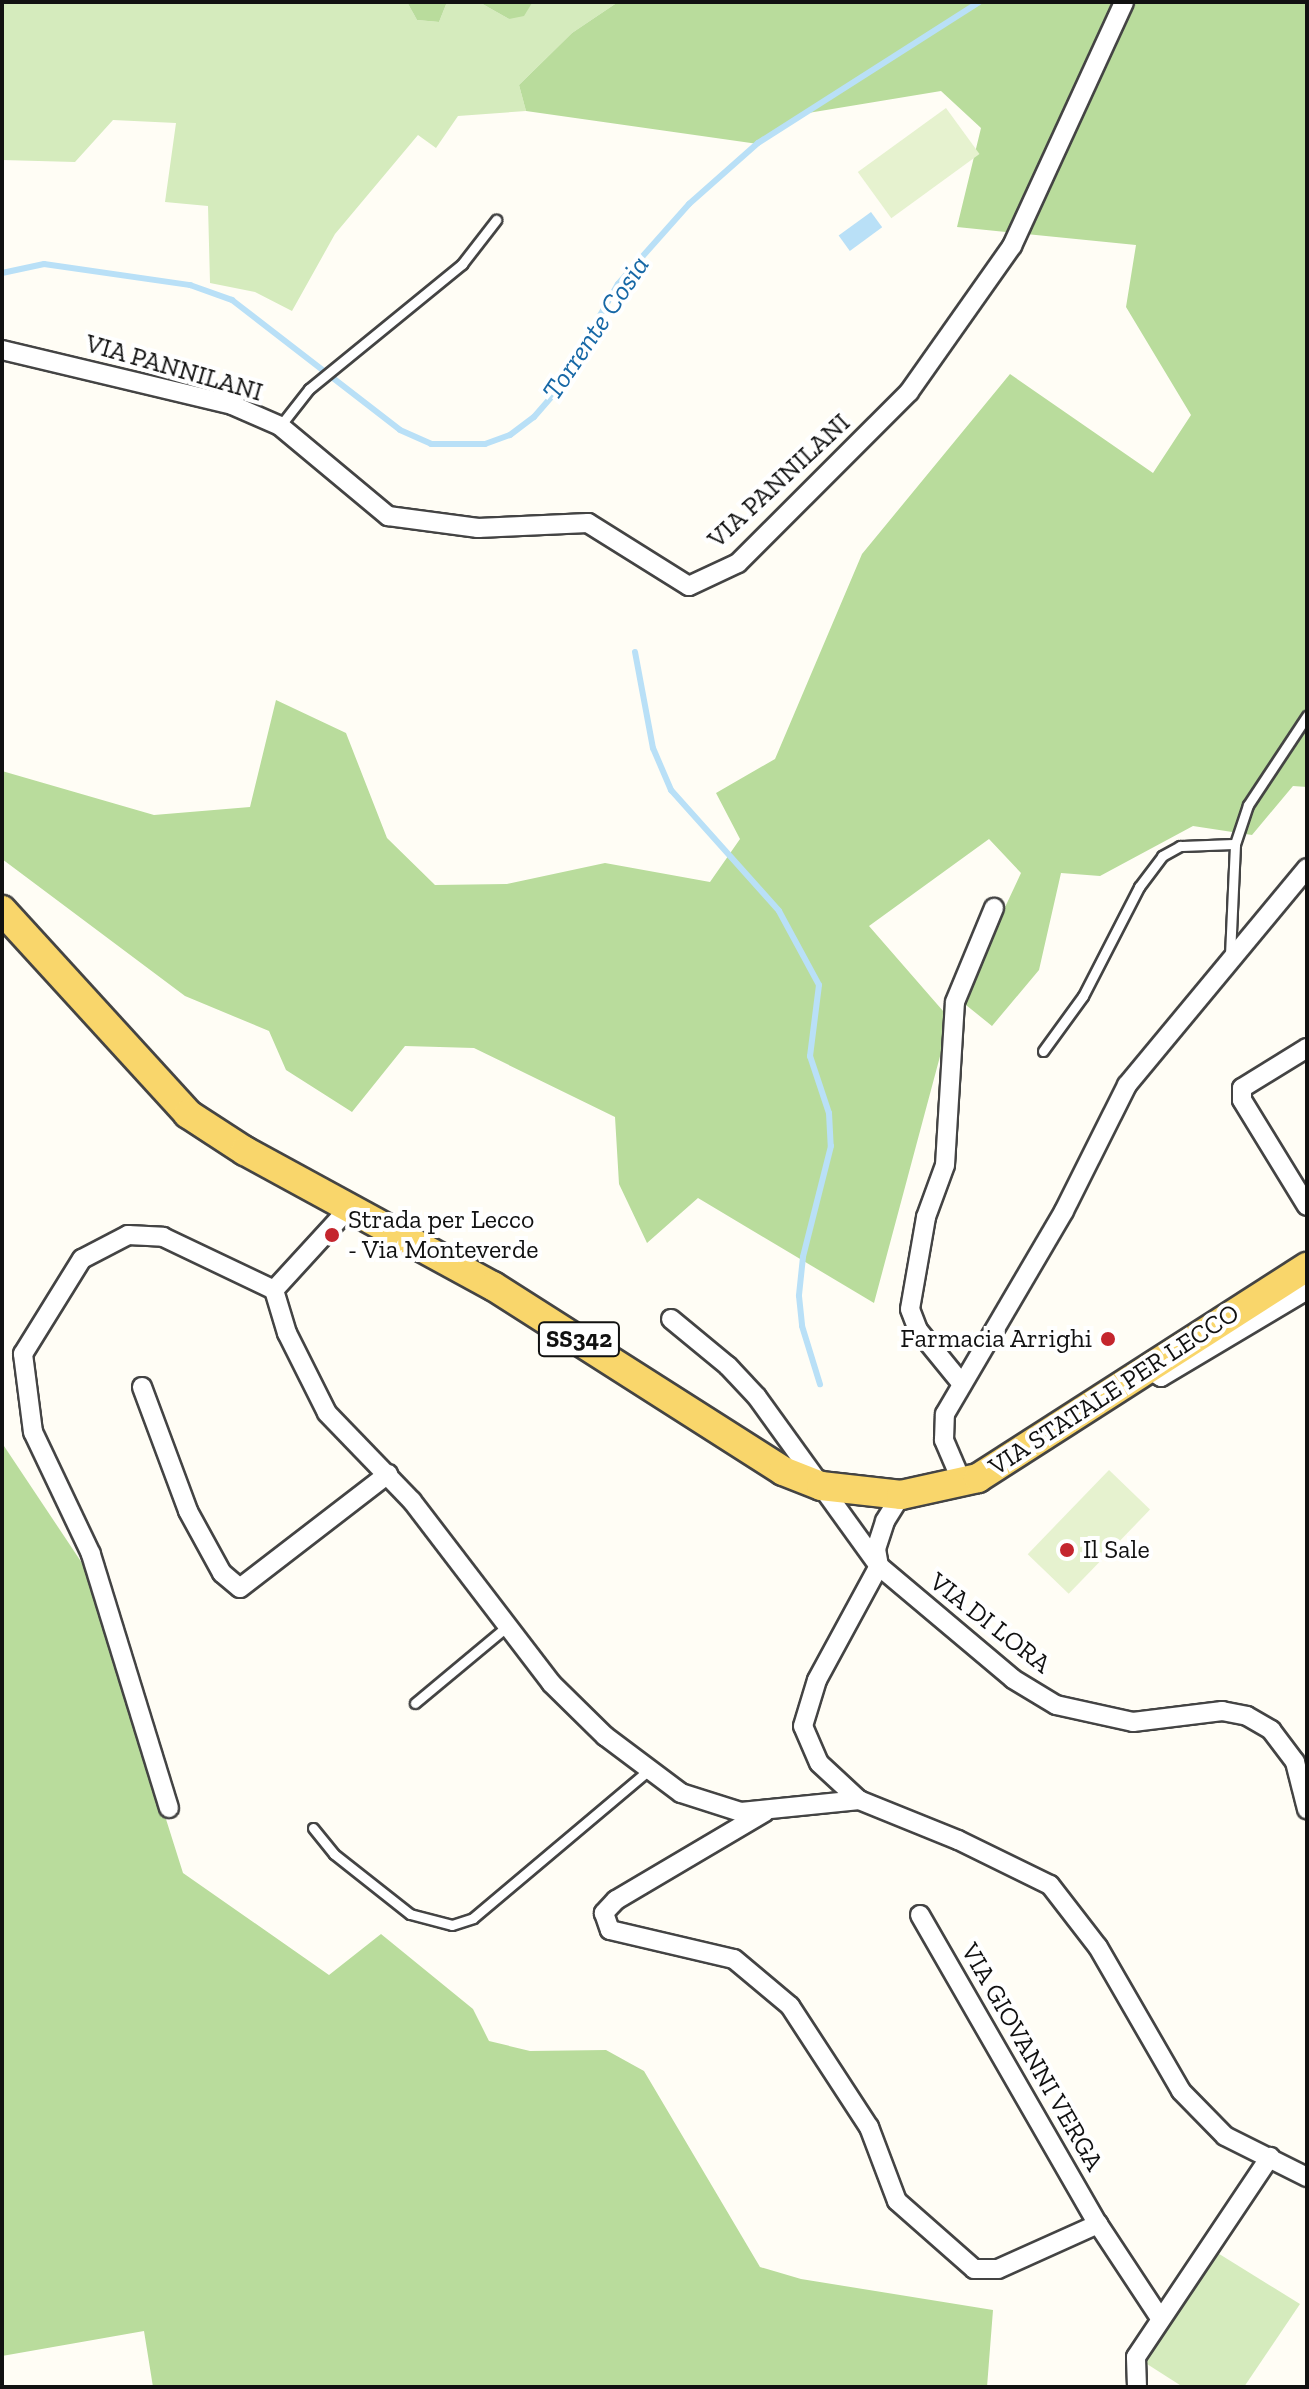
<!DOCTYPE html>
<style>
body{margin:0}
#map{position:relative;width:1309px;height:2389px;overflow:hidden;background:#fffdf5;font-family:"Zilla Slab",serif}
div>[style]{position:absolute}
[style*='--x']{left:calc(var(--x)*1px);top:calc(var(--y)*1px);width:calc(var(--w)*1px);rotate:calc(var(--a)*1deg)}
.green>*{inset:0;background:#d5ebbd}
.forest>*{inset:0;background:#b9dc9c}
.pitch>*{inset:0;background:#e6f2cf;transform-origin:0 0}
.water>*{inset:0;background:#b9e0f7;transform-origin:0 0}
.stream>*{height:6px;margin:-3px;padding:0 3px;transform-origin:3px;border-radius:3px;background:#b9e0f7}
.roads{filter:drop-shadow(2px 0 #444) drop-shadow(-2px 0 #444) drop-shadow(0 2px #444) drop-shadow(0 -2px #444)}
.service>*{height:9px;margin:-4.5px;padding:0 4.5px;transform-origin:4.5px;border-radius:4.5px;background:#fff}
.minor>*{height:18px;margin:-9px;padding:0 9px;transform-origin:9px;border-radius:9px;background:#fff}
.primary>*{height:28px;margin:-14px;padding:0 14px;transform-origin:14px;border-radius:14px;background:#f9d66b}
.dots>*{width:22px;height:22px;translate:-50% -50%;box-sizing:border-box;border:4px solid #fff;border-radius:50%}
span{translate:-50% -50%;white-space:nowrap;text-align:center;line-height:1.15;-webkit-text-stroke:8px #fff;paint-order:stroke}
.shield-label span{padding:2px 6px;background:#fff;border:2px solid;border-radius:6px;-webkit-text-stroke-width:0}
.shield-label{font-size:24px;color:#111;font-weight:700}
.street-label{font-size:26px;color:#111}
.poi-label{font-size:26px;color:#111}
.left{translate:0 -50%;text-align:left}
.right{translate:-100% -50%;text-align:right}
.water-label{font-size:28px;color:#1768a6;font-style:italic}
.frame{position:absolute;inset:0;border:4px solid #111;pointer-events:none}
</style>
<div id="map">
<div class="green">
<i style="clip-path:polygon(2px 2px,407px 2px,417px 20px,439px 22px,447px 2px,479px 2px,509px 19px,532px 2px,618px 2px,572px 33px,519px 85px,526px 111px,458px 116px,436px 148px,418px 135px,335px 234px,292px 311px,255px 292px,210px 283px,208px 206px,165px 202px,176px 123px,113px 120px,75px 162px,2px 160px)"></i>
<i style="clip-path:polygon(1208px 2247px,1300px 2304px,1244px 2387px,1183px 2387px,1136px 2357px)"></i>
</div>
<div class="forest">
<i style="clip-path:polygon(407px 2px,447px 2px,439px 22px,417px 20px)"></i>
<i style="clip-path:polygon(479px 2px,532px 2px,532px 3px,524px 16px,509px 19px)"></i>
<i style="clip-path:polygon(618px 2px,1307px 2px,1307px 787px,1293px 786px,1252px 835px,1193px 826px,1100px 876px,1061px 873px,1039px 970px,992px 1026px,961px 1001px,1021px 873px,989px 839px,869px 926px,950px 1019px,874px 1303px,698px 1198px,647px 1243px,619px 1184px,615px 1117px,474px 1048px,405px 1046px,352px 1112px,286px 1070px,269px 1031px,185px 996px,2px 859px,2px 771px,154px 815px,250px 807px,276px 700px,346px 733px,387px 838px,435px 885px,507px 884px,605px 863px,710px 882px,740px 839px,716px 793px,775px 759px,862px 554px,1010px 374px,1153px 473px,1191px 415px,1126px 307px,1136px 245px,957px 227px,981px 128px,941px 91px,802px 114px,758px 144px,526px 111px,519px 85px,572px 33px)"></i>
<i style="clip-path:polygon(2px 1443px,88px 1572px,183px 1873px,329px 1975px,381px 1934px,473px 2009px,489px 2041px,530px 2051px,606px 2050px,644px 2071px,760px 2267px,801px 2279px,993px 2310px,987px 2387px,153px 2387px,144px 2331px,2px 2356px)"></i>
</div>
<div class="pitch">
<i style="left:946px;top:108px;width:57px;height:109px;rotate:54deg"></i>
<i style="left:1109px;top:1470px;width:57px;height:117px;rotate:44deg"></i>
</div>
<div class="water">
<i style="left:871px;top:212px;width:19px;height:40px;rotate:54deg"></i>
</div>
<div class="stream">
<i style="--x:2;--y:273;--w:43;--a:-12.1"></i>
<i style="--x:44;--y:264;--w:148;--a:8.2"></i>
<i style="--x:190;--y:285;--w:45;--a:19.7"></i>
<i style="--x:232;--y:300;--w:212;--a:37.7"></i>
<i style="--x:400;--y:430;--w:34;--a:24"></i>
<i style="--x:431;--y:444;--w:54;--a:0"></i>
<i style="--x:485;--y:444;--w:27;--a:-20"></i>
<i style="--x:510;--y:435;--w:30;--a:-37"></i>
<i style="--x:534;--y:417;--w:37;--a:-49"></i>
<i style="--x:558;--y:389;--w:121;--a:-60.3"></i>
<i style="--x:618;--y:284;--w:107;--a:-48.4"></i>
<i style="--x:689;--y:204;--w:92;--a:-41.5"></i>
<i style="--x:758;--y:143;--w:262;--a:-32.5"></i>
<i style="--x:635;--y:652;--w:98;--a:79.4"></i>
<i style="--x:653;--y:748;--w:46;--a:66.8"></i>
<i style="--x:671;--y:790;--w:162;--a:48.2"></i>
<i style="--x:779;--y:911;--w:84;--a:61.6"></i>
<i style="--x:819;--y:985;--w:72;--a:97.2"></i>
<i style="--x:810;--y:1056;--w:60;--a:71.6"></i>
<i style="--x:829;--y:1113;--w:33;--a:87"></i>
<i style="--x:831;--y:1146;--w:114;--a:104.2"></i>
<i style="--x:803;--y:1257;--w:39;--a:96"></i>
<i style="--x:799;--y:1296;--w:30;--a:84"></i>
<i style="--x:802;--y:1326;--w:61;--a:72.8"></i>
</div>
<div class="roads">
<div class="service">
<i style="--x:280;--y:426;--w:47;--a:-51.9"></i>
<i style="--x:309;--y:389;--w:198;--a:-39.2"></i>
<i style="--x:462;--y:264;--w:56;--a:-52.3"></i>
<i style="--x:1230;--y:955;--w:111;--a:-87.4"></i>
<i style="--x:1235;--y:844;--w:41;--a:-71.6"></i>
<i style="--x:1248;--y:805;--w:107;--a:-56.5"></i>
<i style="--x:1043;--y:1051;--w:68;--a:-54"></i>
<i style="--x:1083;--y:996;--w:123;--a:-62.8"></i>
<i style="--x:1139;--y:887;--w:39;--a:-53"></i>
<i style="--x:1162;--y:856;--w:21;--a:-29"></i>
<i style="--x:1180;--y:846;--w:55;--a:-2.1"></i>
<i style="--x:415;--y:1703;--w:117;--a:-39.8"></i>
<i style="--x:313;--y:1828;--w:33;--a:51"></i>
<i style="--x:334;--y:1854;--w:97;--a:38.3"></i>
<i style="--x:410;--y:1914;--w:43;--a:14.7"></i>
<i style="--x:452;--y:1925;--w:22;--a:-18"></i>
<i style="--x:473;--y:1918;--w:231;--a:-40.1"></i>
</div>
<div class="minor">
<i style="--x:2;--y:350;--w:236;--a:13.4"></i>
<i style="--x:232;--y:405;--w:52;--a:23.6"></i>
<i style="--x:280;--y:426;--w:141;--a:39.8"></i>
<i style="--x:388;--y:516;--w:91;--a:7.6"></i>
<i style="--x:478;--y:528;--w:110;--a:-2.6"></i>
<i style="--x:588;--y:523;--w:119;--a:32"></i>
<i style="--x:689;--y:586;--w:54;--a:-25.1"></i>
<i style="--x:738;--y:563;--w:242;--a:-45"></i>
<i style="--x:909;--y:392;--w:179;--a:-54.8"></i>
<i style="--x:1012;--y:246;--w:268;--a:-65.3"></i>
<i style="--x:1307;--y:1048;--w:76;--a:148.4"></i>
<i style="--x:1242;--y:1088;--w:12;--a:90"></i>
<i style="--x:1242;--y:1100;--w:124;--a:58.5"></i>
<i style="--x:350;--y:1207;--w:113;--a:132.5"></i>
<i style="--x:274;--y:1290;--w:45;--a:73.2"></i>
<i style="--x:287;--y:1333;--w:89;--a:63.4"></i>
<i style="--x:327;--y:1413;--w:122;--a:46"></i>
<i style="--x:412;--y:1501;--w:229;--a:52.6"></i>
<i style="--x:551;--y:1683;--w:76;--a:44.5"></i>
<i style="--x:605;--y:1736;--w:95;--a:36.9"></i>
<i style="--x:681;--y:1793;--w:63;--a:17.6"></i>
<i style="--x:741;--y:1812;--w:119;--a:-5.8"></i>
<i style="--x:859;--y:1800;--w:107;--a:22"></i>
<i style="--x:958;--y:1840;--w:102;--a:26.1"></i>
<i style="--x:1050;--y:1885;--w:78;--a:52.3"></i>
<i style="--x:1098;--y:1947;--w:166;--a:60"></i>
<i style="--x:1181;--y:2091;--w:63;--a:45.6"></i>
<i style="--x:1225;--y:2136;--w:92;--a:26.6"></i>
<i style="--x:671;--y:1319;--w:74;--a:39.5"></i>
<i style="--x:728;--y:1366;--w:42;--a:46.9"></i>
<i style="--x:757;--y:1397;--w:208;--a:54.2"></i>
<i style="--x:879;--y:1566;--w:175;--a:40.1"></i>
<i style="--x:1013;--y:1679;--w:50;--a:31.2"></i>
<i style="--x:1056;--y:1705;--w:79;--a:12.4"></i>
<i style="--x:1133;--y:1722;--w:90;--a:-7"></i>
<i style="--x:1222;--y:1711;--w:25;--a:11"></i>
<i style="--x:1247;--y:1716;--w:28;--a:30"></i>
<i style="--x:1271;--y:1730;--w:40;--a:53"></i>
<i style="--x:1295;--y:1762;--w:49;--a:75.7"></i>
<i style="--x:1150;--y:1370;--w:13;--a:32"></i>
<i style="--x:1161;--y:1377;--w:170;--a:-30.8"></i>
<i style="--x:962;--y:1384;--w:70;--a:-129.2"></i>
<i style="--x:918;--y:1330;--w:22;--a:-111"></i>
<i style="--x:910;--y:1309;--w:93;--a:-80.1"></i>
<i style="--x:926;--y:1217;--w:55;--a:-69.9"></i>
<i style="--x:945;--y:1165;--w:163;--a:-86.5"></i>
<i style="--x:955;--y:1002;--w:102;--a:-67.5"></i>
<i style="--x:142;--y:1387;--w:132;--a:69.6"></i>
<i style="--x:188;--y:1511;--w:71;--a:61.3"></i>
<i style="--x:222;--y:1573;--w:23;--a:40"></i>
<i style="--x:240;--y:1588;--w:187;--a:-37.6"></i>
<i style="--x:962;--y:1482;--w:46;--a:-113.2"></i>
<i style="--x:944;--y:1440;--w:26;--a:-88"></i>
<i style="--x:945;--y:1414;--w:235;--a:-59.6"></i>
<i style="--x:1064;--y:1211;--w:141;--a:-63.4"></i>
<i style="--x:1127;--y:1085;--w:282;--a:-50.3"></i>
<i style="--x:859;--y:1800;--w:54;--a:-137.2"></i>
<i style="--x:819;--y:1763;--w:40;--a:-113.4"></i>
<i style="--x:803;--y:1726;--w:48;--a:-73.1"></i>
<i style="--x:817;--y:1680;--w:130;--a:-61.5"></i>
<i style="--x:879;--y:1566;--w:17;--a:-100"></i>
<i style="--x:876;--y:1549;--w:29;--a:-72"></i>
<i style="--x:885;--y:1521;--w:31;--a:-58"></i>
<i style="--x:169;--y:1808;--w:266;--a:-107.1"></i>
<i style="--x:91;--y:1554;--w:135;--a:-115.4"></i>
<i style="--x:33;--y:1432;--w:79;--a:-97.3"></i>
<i style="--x:23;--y:1354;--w:112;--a:-58.2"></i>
<i style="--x:82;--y:1259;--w:52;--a:-27.6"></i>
<i style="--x:128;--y:1235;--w:35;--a:3"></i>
<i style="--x:163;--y:1237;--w:123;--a:25.5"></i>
<i style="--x:765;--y:1812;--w:173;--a:149.4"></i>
<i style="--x:616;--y:1900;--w:18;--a:133"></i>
<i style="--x:604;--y:1913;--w:18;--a:71"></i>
<i style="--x:610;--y:1930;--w:127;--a:13.2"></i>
<i style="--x:734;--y:1959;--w:73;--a:40"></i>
<i style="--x:790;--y:2006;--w:145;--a:56.9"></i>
<i style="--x:869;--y:2127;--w:79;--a:69.3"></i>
<i style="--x:897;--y:2201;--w:103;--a:41.4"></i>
<i style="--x:974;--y:2269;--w:24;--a:0"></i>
<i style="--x:998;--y:2269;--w:110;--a:-24.2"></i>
<i style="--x:920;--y:1915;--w:357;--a:60.1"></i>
<i style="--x:1098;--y:2224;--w:113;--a:56.6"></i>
<i style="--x:1137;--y:2387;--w:30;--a:-92"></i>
<i style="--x:1136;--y:2357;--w:241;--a:-56.2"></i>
</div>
<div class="primary">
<i style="--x:2;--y:910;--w:276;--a:47.6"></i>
<i style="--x:188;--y:1114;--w:68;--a:33"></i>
<i style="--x:245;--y:1151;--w:282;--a:28.6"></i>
<i style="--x:493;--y:1286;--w:344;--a:32.5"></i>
<i style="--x:783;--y:1471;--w:41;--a:21.5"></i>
<i style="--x:821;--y:1486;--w:81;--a:6.4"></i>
<i style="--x:901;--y:1495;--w:79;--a:-12.4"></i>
<i style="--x:978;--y:1478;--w:391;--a:-32.7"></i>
</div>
</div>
<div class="dots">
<i style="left:332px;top:1235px;background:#c4262e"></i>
<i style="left:1108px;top:1339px;background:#c4262e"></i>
<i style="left:1067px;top:1550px;background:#c4262e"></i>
</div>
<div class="shield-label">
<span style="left:579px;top:1339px">SS342</span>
</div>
<div class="street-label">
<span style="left:174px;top:368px;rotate:16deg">VIA PANNILANI</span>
<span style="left:779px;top:481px;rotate:-43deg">VIA PANNILANI</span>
<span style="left:1114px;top:1390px;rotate:-33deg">VIA STATALE PER LECCO</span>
<span style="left:990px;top:1623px;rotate:38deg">VIA DI LORA</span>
<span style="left:1032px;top:2057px;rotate:60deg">VIA GIOVANNI VERGA</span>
</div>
<div class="poi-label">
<span class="left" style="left:348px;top:1235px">Strada per Lecco<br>- Via Monteverde</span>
<span class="right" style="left:1092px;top:1339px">Farmacia Arrighi</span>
<span class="left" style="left:1083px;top:1550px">Il Sale</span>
</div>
<div class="water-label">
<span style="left:596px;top:328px;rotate:-56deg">Torrente Cosia</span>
</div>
<div class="frame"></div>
</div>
